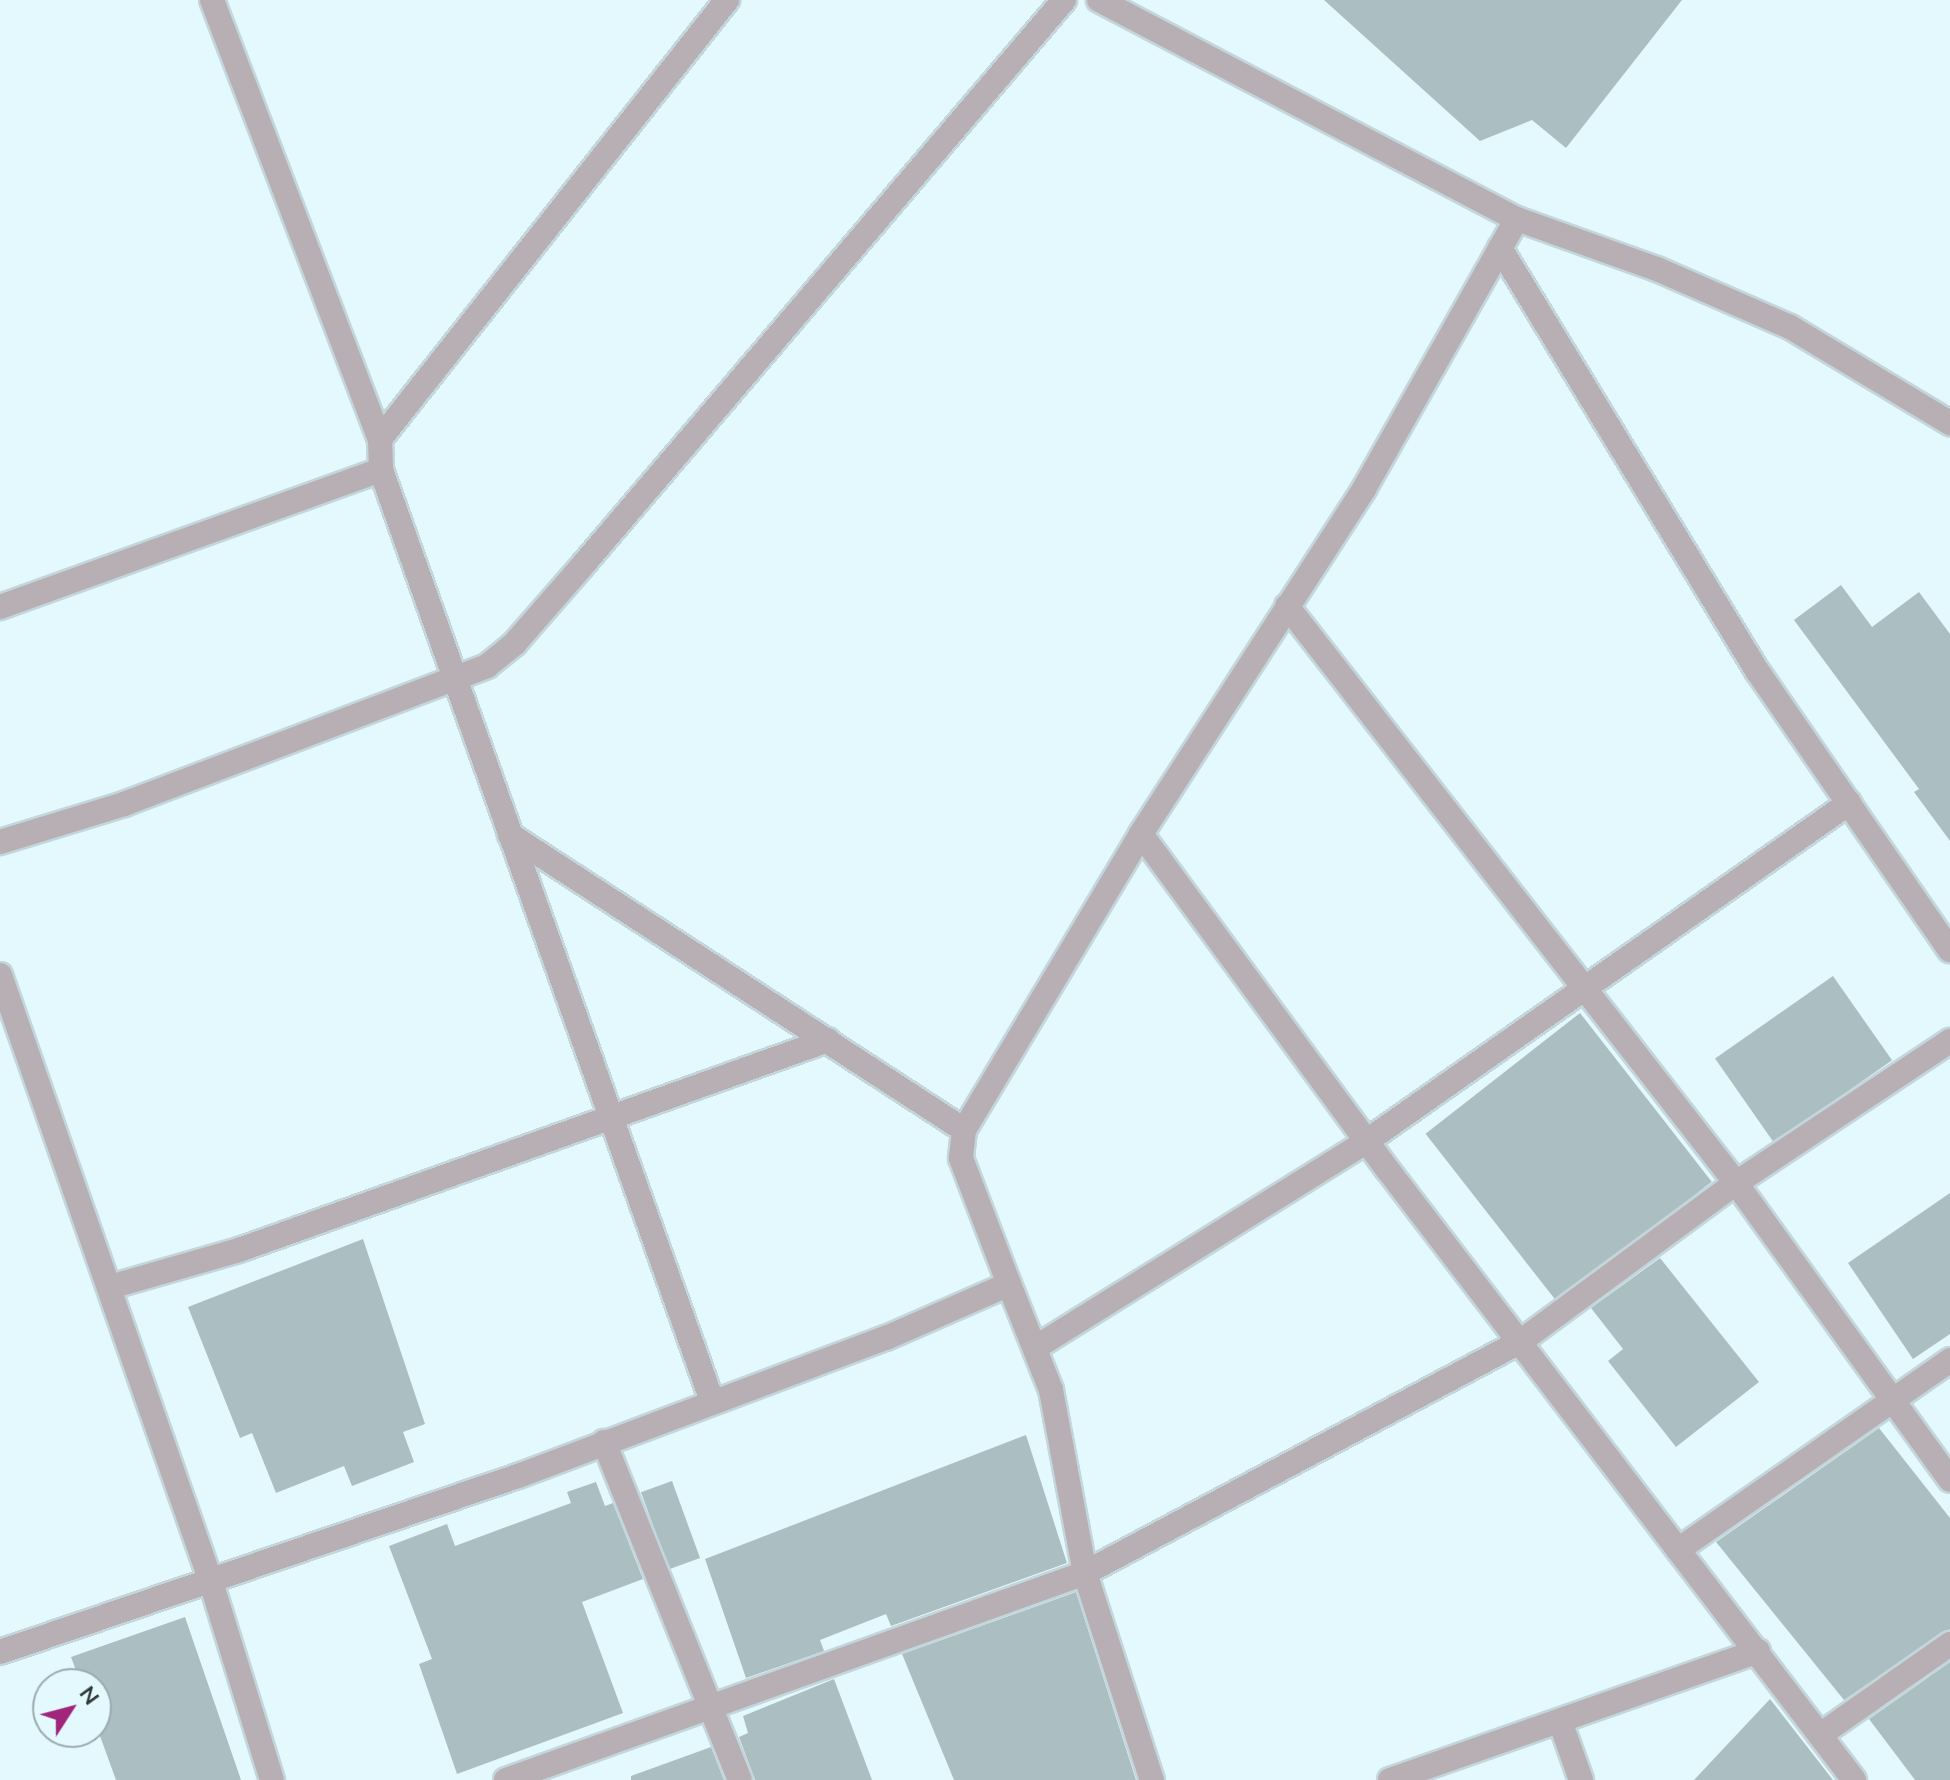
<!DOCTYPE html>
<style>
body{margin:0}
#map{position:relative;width:1950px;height:1780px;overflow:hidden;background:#e4f9fe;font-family:Mulish,sans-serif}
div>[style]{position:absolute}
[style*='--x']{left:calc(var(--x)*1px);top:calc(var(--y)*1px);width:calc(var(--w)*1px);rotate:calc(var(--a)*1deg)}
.building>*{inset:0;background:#abbfc3;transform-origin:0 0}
.roads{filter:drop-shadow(2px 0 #c3d6db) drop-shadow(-2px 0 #c3d6db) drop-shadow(0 2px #c3d6db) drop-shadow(0 -2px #c3d6db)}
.street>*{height:24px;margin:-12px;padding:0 12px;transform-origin:12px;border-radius:12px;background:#b7afb3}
span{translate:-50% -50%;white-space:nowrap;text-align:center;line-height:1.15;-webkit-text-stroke:8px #e4f9fe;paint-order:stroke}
.north{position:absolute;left:32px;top:1668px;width:80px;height:80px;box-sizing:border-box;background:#e4f9fe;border:2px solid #9cabaf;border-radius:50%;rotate:54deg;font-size:22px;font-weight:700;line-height:32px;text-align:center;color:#2f3739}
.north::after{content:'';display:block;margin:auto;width:28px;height:36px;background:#a1267b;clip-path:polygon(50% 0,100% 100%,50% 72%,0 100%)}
</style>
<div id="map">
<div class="building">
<i style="clip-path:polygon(1324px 0,1682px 0,1566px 148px,1532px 120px,1480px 141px)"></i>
<i style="clip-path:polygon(1841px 585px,1872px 627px,1919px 592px,1950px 634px,1950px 841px,1914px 792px,1919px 789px,1794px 620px)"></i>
<i style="left:1833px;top:976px;width:103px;height:144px;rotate:55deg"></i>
<i style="left:1580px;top:1013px;width:214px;height:196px;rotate:52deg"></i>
<i style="clip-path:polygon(1950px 1193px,1950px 1334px,1913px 1359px,1848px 1263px)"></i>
<i style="clip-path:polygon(363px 1239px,425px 1424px,403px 1432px,414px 1462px,352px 1486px,344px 1466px,276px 1493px,252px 1433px,240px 1438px,188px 1307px)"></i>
<i style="clip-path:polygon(1660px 1258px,1759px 1382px,1676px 1447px,1608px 1361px,1623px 1349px,1591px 1308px)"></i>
<i style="clip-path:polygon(1879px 1428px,1950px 1518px,1950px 1629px,1844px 1700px,1716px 1542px)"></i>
<i style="clip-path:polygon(1026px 1435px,1067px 1563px,891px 1626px,886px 1614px,820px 1640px,824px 1651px,746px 1678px,705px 1559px)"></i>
<i style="left:672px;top:1481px;width:82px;height:33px;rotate:70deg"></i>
<i style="clip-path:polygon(596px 1482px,605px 1506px,613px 1503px,643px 1579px,582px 1602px,623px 1713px,457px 1774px,419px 1664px,432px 1659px,389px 1546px,447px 1524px,455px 1546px,571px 1503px,567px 1492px)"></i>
<i style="clip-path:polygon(1076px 1592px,1136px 1780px,954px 1780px,902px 1654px)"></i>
<i style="clip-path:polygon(185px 1617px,241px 1780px,116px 1780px,96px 1725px,96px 1684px,81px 1684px,71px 1657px)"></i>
<i style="clip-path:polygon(1950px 1662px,1950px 1780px,1915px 1780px,1869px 1719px)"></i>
<i style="clip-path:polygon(834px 1679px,872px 1780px,755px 1780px,739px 1737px,748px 1733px,743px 1716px)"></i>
<i style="clip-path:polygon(1770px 1699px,1833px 1780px,1694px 1780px)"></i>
<i style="clip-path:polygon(711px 1747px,724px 1780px,631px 1780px,631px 1776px)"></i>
</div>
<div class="roads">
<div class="street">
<i style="--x:212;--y:0;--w:470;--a:69.1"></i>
<i style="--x:380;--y:439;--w:31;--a:88"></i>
<i style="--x:381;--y:470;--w:988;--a:70.43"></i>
<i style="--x:1099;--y:0;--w:472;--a:27.7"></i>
<i style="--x:1517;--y:219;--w:149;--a:19.7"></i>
<i style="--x:1657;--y:269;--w:145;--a:23.6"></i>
<i style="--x:1790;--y:327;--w:187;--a:31"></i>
<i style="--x:1500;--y:248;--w:496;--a:58.7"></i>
<i style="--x:1758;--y:672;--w:338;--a:55.4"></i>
<i style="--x:380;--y:439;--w:560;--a:-51.68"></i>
<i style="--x:1287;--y:606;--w:731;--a:52.11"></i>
<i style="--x:1736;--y:1183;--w:366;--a:54.2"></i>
<i style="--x:0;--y:607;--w:405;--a:-19.8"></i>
<i style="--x:1141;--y:834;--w:417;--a:53.7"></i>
<i style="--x:1388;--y:1170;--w:768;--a:52.62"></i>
<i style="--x:510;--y:835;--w:541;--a:33.01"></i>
<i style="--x:0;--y:842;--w:130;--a:-17"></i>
<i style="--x:124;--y:804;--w:388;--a:-20.8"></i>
<i style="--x:487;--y:666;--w:36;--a:-39"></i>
<i style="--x:515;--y:643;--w:103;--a:-48.9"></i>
<i style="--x:583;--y:565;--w:742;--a:-49.59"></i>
<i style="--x:0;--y:975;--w:643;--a:70.83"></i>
<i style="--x:211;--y:1582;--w:207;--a:72.9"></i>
<i style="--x:1009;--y:1284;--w:135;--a:-110.9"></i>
<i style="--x:961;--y:1158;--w:28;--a:-84"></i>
<i style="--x:964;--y:1130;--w:345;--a:-59.1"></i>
<i style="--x:1141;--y:834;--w:411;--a:-57.1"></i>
<i style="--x:1364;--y:489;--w:310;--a:-60.5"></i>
<i style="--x:110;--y:1287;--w:134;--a:-16"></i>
<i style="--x:239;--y:1250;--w:625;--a:-19.62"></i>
<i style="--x:1038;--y:1346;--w:388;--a:-31.9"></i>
<i style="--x:1367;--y:1141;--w:589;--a:-35.04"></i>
<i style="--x:604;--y:1442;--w:364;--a:68.1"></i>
<i style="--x:1678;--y:1550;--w:332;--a:-34.9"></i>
<i style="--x:0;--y:1652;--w:547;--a:-18.77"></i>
<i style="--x:518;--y:1476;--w:393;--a:-20.6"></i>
<i style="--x:886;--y:1338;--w:134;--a:-23.7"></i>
<i style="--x:1009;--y:1284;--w:114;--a:68.4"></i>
<i style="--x:1051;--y:1390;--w:186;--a:79.5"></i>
<i style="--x:1085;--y:1573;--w:218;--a:72.1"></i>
<i style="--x:1560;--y:1721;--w:63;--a:70.4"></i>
<i style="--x:1820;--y:1735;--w:159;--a:-35"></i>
<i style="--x:506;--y:1780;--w:615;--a:-19.67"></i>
<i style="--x:1085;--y:1573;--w:493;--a:-28"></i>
<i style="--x:1520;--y:1342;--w:268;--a:-36.4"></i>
<i style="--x:1736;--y:1183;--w:257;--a:-33.6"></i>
<i style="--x:1390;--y:1780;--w:390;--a:-19.3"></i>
</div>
</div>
<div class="north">N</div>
</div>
